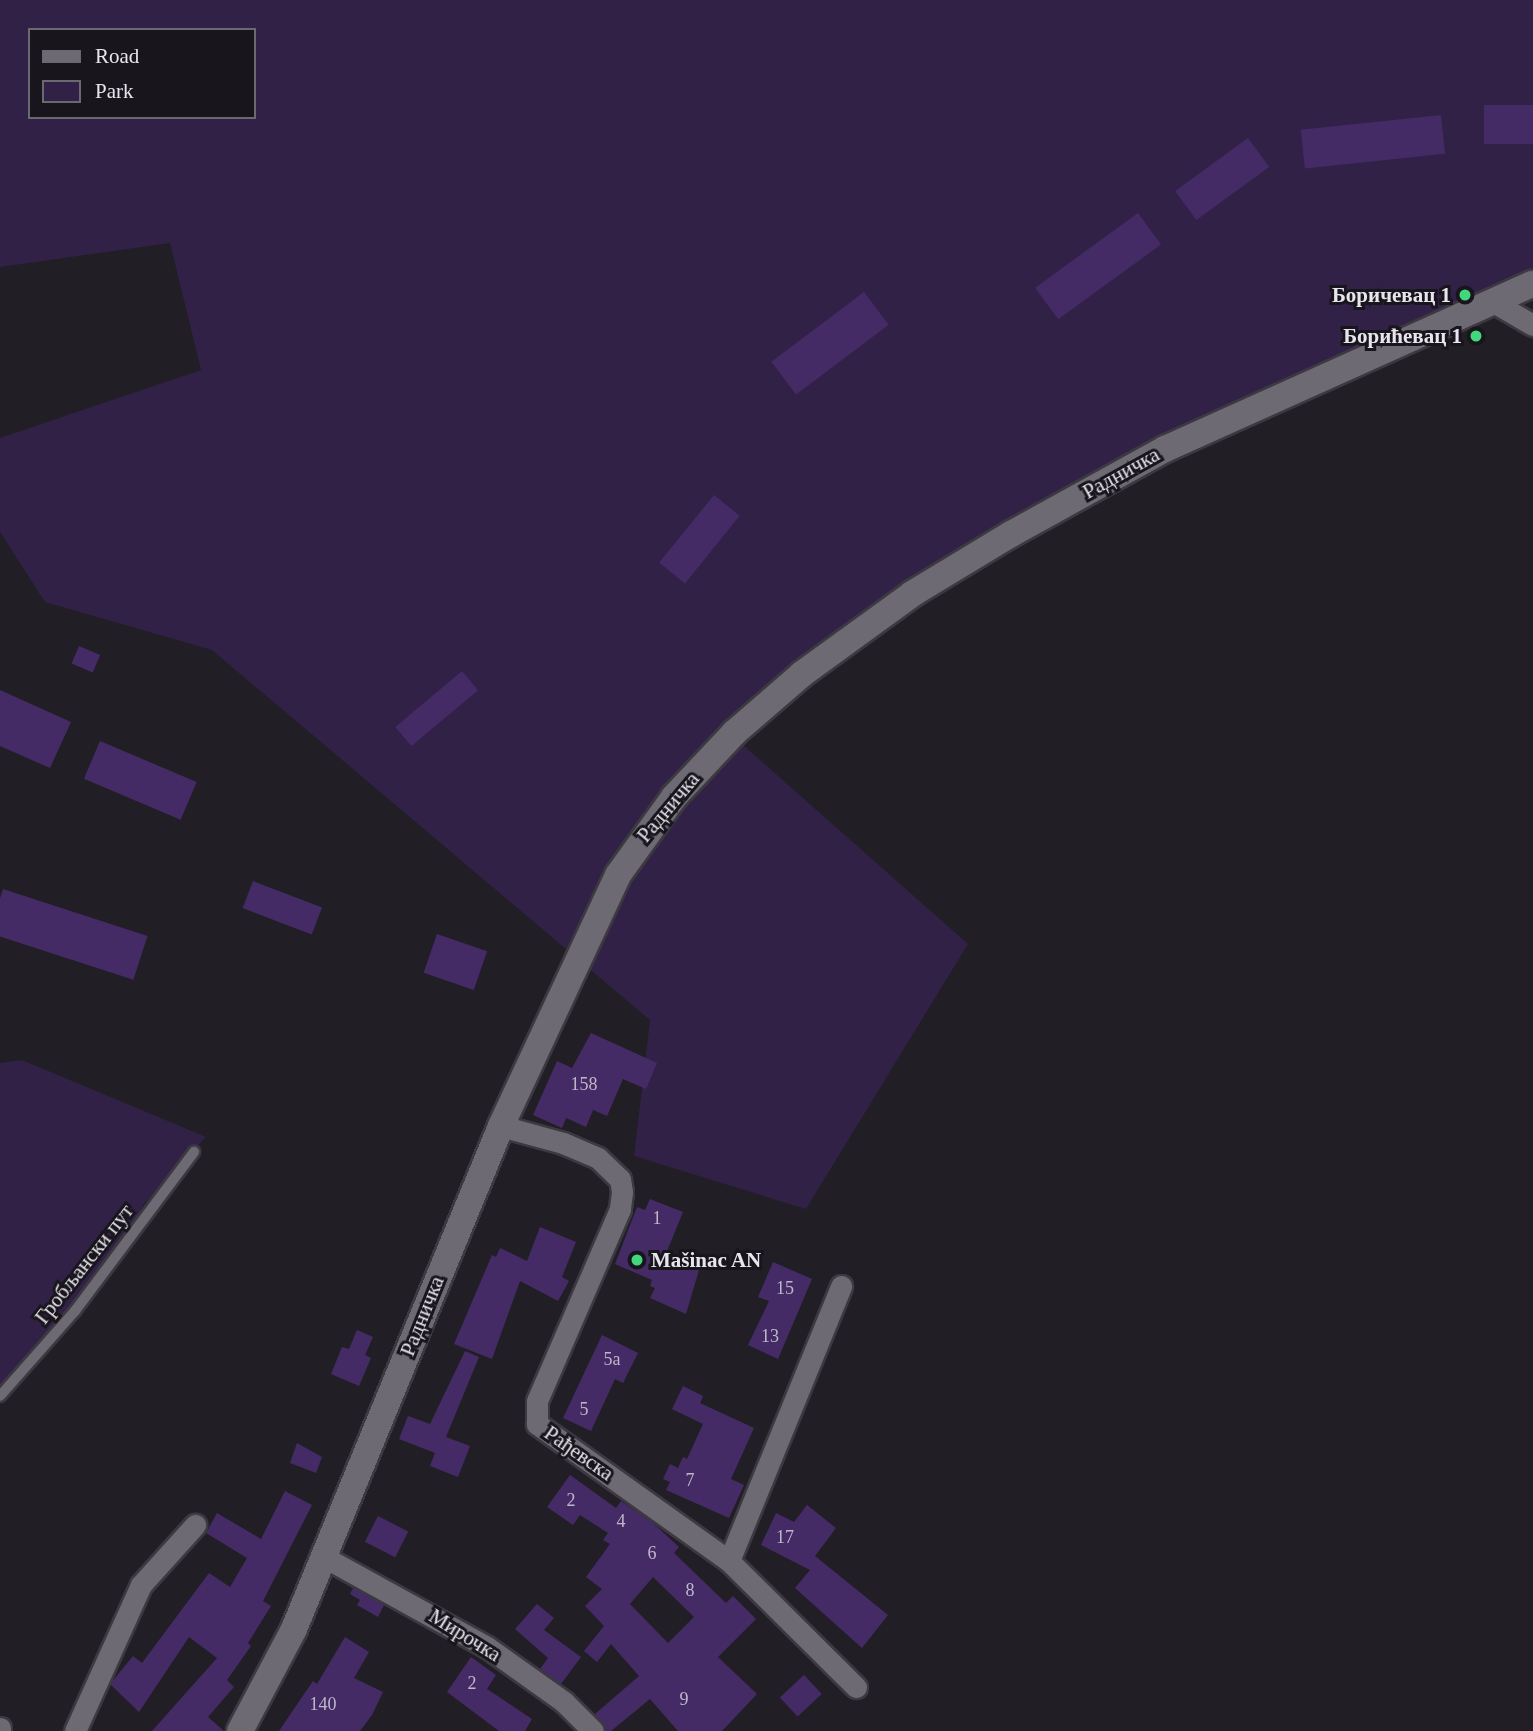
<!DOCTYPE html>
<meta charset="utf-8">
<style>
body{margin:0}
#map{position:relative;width:1533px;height:1731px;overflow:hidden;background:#211e26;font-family:"Times New Roman",serif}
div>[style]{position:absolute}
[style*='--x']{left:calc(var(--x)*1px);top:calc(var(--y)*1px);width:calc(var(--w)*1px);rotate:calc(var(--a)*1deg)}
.green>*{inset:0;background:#312147}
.building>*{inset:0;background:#452b66;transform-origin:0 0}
.roads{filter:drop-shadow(2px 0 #3c3940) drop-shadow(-2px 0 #3c3940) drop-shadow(0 2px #3c3940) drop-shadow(0 -2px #3c3940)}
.service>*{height:10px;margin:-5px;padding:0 5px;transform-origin:5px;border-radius:5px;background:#6d6a74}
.minor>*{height:21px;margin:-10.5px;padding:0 10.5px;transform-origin:10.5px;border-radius:10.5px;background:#6d6a74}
.tertiary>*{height:26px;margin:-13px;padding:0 13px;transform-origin:13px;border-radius:13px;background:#6d6a74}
.dots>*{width:19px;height:19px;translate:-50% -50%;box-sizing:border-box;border:4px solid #18151d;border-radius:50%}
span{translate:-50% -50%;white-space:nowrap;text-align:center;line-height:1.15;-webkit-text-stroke:6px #18151d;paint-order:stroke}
.number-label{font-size:18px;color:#bfb7ca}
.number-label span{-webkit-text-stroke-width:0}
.poi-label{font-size:21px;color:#e8e6ec;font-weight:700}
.right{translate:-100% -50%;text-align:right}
.left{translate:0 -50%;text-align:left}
.street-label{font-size:21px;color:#e8e6ec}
.legend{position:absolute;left:28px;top:28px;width:228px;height:91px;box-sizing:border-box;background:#18151d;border:2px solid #6b6970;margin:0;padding:9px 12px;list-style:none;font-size:21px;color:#e8e6ec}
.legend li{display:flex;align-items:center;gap:14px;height:35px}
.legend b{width:35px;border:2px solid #6b6970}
</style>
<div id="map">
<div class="green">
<i style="clip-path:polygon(evenodd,0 0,1533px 0,1533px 275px,1207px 420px,725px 729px,968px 944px,806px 1209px,634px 1156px,650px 1020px,212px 650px,45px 602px,0 532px,0 438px,201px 370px,170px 243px,0 267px,0 0,30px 30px,254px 30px,254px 117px,30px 117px,30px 30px)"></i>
<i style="clip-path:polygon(22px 1060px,206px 1137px,144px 1204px,104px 1286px,0 1404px,0 1063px)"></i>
</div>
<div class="building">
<i style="left:1533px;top:105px;width:39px;height:49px;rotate:90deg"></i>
<i style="left:1441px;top:115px;width:39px;height:141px;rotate:84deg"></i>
<i style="left:1248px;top:138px;width:36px;height:90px;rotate:54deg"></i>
<i style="left:1138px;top:213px;width:39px;height:127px;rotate:54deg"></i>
<i style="left:864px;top:292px;width:41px;height:116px;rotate:53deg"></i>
<i style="left:714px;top:495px;width:33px;height:87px;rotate:39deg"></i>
<i style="left:79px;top:646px;width:23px;height:19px;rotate:23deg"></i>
<i style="left:462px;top:671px;width:25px;height:87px;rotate:50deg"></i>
<i style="clip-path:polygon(0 690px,71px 722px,50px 768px,0 746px)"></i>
<i style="left:100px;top:741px;width:105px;height:41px;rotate:23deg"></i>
<i style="left:253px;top:881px;width:74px;height:29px;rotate:21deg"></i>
<i style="left:3px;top:889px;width:152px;height:46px;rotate:18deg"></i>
<i style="left:437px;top:934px;width:53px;height:41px;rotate:19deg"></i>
<i style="clip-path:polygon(591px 1033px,657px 1063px,646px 1089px,623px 1079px,607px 1116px,593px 1110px,586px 1127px,566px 1118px,562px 1128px,533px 1115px,557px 1061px,572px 1068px)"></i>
<i style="clip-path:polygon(650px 1199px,683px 1212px,665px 1256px,699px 1270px,686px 1314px,650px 1298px,655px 1288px,650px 1286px,652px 1280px,615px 1264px,637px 1207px,645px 1210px)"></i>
<i style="clip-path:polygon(540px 1227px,576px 1242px,562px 1277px,569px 1281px,558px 1301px,520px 1281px,492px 1359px,454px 1344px,492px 1255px,496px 1257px,500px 1248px,527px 1261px)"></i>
<i style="clip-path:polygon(773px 1262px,812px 1279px,778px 1359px,748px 1345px,769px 1301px,758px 1297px)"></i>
<i style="clip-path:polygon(357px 1330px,373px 1337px,365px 1355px,371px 1358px,359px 1386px,331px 1374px,342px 1347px,349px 1349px)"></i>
<i style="clip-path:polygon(602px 1335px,638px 1353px,623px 1383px,615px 1379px,591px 1431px,563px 1418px)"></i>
<i style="clip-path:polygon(465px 1351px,479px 1357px,446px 1437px,470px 1446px,458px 1477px,430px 1466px,435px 1453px,399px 1439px,408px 1416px,430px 1424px)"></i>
<i style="clip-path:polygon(683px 1386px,703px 1396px,700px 1403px,754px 1428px,731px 1479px,744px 1485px,729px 1518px,666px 1490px,670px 1482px,663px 1479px,670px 1464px,678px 1468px,683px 1457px,687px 1459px,703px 1424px,672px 1409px)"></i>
<i style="clip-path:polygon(297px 1443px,322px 1457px,316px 1473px,290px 1463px)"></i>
<i style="clip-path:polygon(evenodd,570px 1475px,616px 1508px,621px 1501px,652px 1522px,679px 1547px,674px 1553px,726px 1603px,733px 1596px,756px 1619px,718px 1657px,757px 1694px,722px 1731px,678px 1731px,650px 1699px,611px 1731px,606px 1731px,595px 1714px,639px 1676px,611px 1644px,597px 1662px,584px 1651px,604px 1626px,585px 1606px,602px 1589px,586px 1577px,610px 1544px,603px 1540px,608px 1533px,580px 1515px,573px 1525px,547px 1507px,570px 1475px,653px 1577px,694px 1617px,668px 1643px,630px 1604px,653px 1577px)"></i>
<i style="clip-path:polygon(285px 1491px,312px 1505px,263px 1601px,271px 1606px,248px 1643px,251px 1646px,227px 1680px,234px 1687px,208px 1717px,224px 1731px,152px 1731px,217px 1658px,189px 1637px,139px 1712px,110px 1684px,133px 1656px,142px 1663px,209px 1573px,230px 1587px,247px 1558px,206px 1533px,217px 1513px,261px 1539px)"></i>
<i style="clip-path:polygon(807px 1505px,836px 1528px,815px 1556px,888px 1615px,862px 1648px,795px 1588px,810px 1570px,761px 1545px,776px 1513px,794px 1522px)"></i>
<i style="left:378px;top:1516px;width:34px;height:29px;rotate:27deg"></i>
<i style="clip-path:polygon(353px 1588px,384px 1605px,378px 1617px,357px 1605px,360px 1600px,350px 1594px)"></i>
<i style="clip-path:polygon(537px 1604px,554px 1618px,544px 1630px,581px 1657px,561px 1684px,540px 1669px,548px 1658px,515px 1629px)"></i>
<i style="clip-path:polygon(345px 1637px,369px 1652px,354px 1678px,383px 1692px,372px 1715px,360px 1731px,279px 1731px,313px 1681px,317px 1684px)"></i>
<i style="clip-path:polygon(471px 1657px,496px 1675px,487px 1689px,532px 1719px,525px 1731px,499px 1731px,447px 1692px)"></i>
<i style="left:804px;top:1675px;width:26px;height:33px;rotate:47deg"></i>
</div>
<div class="roads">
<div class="service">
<i style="--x:0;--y:1396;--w:113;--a:-48.6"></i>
<i style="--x:75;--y:1311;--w:199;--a:-53.2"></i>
</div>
<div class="minor">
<i style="--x:1495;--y:303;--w:44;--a:30.1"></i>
<i style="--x:501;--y:1126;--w:64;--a:15.3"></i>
<i style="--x:563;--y:1143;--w:38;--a:23"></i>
<i style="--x:598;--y:1158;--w:30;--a:44"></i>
<i style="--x:620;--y:1179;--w:13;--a:81"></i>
<i style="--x:622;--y:1192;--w:17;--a:97"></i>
<i style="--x:620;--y:1209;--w:209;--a:113.4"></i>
<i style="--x:537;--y:1401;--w:23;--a:90"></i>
<i style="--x:537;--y:1424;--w:236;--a:35.5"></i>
<i style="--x:729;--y:1561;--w:179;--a:44.8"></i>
<i style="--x:324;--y:1557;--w:186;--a:28.9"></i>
<i style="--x:487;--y:1647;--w:95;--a:35.5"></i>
<i style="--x:564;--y:1702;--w:41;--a:45"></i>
<i style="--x:729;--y:1561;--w:297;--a:-67.8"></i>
<i style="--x:0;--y:1728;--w:3;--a:90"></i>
<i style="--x:75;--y:1731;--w:160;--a:-65.7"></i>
<i style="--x:141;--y:1585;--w:81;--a:-48"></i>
</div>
<div class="tertiary">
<i style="--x:240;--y:1731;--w:115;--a:-62.1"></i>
<i style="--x:294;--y:1629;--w:544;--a:-67.63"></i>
<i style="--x:501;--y:1126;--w:277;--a:-65"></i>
<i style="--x:618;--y:875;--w:96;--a:-54.3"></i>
<i style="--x:674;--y:797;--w:88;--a:-46.8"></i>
<i style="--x:734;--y:733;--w:90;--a:-40.9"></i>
<i style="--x:802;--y:674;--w:136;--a:-36"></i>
<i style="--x:912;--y:594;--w:116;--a:-31.2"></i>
<i style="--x:1011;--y:534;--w:176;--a:-28.9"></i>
<i style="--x:1165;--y:449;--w:403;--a:-24.2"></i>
</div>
</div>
<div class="dots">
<i style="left:1465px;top:295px;background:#43d77b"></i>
<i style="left:1476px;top:336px;background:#43d77b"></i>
<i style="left:637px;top:1260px;background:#43d77b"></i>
</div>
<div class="number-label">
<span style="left:584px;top:1084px">158</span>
<span style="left:657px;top:1218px">1</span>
<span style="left:785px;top:1288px">15</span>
<span style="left:770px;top:1336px">13</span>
<span style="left:612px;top:1359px">5a</span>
<span style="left:584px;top:1409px">5</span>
<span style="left:690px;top:1480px">7</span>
<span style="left:571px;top:1500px">2</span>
<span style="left:621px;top:1521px">4</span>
<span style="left:785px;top:1537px">17</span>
<span style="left:652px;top:1553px">6</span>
<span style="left:690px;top:1590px">8</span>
<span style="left:472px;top:1683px">2</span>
<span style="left:684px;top:1699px">9</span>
<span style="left:323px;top:1704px">140</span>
</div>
<div class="poi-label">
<span class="right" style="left:1451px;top:295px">Боричевац 1</span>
<span class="right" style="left:1462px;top:336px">Борићевац 1</span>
<span class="left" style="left:651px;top:1260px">Mašinac AN</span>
</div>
<div class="street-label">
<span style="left:1121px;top:473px;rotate:-29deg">Радничка</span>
<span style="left:668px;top:807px;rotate:-50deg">Радничка</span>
<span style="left:84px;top:1264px;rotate:-52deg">Гробљански пут</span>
<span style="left:422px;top:1316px;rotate:-68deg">Радничка</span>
<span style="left:579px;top:1453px;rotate:35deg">Рађевска</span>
<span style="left:465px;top:1635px;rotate:32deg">Мирочка</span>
</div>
<ul class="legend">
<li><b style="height:9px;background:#6d6a74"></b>Road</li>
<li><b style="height:19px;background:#312147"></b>Park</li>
</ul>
</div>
